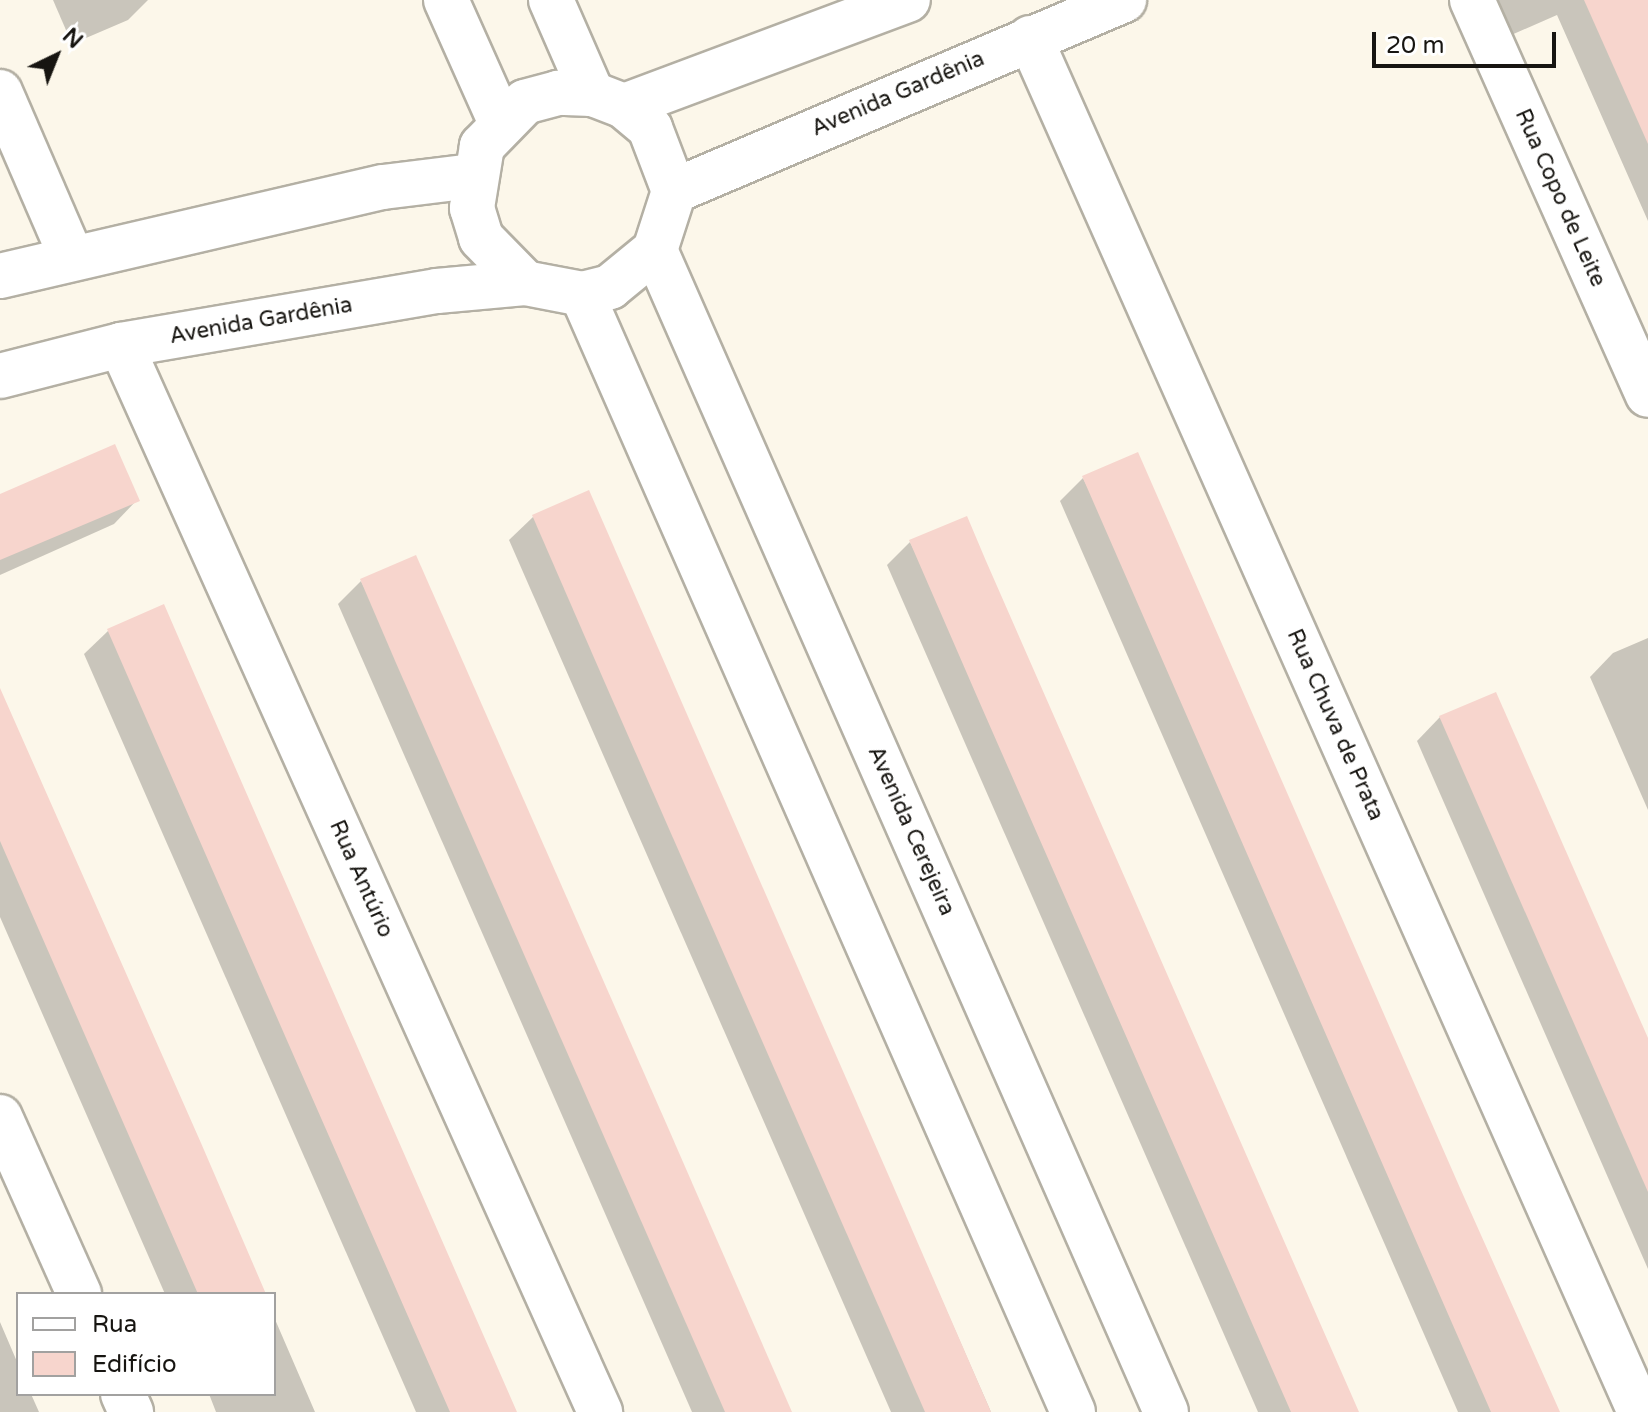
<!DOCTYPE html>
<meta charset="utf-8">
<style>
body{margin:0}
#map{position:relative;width:1648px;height:1412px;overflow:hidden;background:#fcf7ea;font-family:"Varela Round",sans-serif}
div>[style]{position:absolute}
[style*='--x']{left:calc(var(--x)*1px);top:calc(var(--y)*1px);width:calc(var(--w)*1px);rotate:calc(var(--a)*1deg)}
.shadow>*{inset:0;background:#0003}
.building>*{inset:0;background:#f7d5cd}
.roads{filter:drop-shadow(2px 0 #b4b0a4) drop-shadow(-2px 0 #b4b0a4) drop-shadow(0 2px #b4b0a4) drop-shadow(0 -2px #b4b0a4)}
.minor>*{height:44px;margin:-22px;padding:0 22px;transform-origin:22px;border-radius:22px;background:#fff}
span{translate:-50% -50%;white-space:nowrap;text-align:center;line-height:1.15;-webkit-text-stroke:6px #fff;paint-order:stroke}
.street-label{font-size:22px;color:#171511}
.legend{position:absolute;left:16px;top:1292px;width:260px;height:104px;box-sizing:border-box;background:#fff;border:2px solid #a2a1a0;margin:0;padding:10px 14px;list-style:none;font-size:24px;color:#171511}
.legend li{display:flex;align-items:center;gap:16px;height:40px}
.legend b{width:40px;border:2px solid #a2a1a0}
.north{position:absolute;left:16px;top:16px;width:80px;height:80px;-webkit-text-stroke:6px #fff;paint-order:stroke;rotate:43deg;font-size:22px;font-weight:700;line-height:32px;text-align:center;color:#171511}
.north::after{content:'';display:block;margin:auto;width:28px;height:36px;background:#171511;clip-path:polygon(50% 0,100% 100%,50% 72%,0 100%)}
.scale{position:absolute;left:1372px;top:32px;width:184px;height:36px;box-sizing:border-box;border:4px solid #171511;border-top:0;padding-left:10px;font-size:24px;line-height:28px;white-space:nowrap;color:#171511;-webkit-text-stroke:6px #fff;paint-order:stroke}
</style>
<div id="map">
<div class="shadow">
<i style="clip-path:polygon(53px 0,148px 0,128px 20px,72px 44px)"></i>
<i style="clip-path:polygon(1493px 0,1648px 0,1648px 221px,1557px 15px,1509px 36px)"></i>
<i style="clip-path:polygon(1083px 478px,1557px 1412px,1458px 1412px,1060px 501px)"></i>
<i style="clip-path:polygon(588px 493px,991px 1412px,891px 1412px,509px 540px,533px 517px)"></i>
<i style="clip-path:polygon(0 497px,137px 500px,114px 524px,0 575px)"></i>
<i style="clip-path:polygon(910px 542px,1357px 1412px,1258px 1412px,887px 565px)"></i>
<i style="clip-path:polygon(361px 581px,790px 1412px,692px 1412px,338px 604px)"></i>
<i style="clip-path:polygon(163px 607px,515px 1412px,416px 1412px,84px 654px,108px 631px)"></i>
<i style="clip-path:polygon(1648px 638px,1648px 810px,1590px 677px,1613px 653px)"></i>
<i style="clip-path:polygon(0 691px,264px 1294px,165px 1294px,0 917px)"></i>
<i style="clip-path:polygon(1440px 717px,1648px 1043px,1648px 1269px,1417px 741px)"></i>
<i style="clip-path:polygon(274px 1317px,315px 1412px,216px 1412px,209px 1394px,274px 1394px)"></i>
<i style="clip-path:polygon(0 1322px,18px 1364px,18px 1394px,31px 1394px,39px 1412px,0 1412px)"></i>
</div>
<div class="building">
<i style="clip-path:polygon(1584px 0,1648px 0,1648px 144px)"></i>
<i style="clip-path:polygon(115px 444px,140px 501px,0 560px,0 494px)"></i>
<i style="clip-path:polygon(1138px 452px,1460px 1188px,1560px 1412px,1491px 1412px,1448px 1314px,1082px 476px)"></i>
<i style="clip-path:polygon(589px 490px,891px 1181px,991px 1412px,925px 1412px,605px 683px,532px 515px)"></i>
<i style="clip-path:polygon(967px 516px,986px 561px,1359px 1412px,1291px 1412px,982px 708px,909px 540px)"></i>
<i style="clip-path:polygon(416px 555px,666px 1123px,792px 1412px,725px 1412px,396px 663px,360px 579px)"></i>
<i style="clip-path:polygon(164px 604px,193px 671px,517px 1412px,450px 1412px,289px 1045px,107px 629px)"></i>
<i style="clip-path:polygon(0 688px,201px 1143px,266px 1294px,198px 1294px,154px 1193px,0 841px)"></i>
<i style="clip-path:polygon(1496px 692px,1648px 1038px,1648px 1192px,1439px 716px)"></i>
</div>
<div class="roads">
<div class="minor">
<i style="--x:446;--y:0;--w:133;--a:65.9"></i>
<i style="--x:551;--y:0;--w:103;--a:66.4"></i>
<i style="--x:1472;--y:0;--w:432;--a:66"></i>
<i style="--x:1030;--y:38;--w:1503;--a:66.06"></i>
<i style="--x:0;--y:92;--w:176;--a:66.6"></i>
<i style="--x:624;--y:106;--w:303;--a:-20.5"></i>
<i style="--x:674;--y:191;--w:489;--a:-23"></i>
<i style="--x:655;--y:250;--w:1269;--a:66.26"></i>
<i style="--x:0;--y:276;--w:393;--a:-13.1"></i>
<i style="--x:383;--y:187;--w:90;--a:-7"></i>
<i style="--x:582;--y:294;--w:1221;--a:66.29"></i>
<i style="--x:121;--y:345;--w:1170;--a:65.82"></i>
<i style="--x:0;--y:376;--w:125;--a:-14.4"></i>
<i style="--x:121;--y:345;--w:321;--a:-9.7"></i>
<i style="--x:437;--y:291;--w:88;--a:-5.2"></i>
<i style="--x:525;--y:283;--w:58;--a:10.9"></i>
<i style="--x:582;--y:294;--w:29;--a:-14"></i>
<i style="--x:610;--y:287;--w:58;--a:-39.4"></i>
<i style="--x:655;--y:250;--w:62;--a:-72.1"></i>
<i style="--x:674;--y:191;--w:67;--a:-110.9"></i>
<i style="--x:650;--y:128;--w:34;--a:-140"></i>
<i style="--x:624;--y:106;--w:34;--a:-159"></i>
<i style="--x:592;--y:94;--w:34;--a:-178"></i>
<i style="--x:558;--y:93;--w:34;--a:165"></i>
<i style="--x:525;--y:102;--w:62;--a:134.3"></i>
<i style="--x:482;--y:146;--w:63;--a:99.2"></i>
<i style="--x:472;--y:208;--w:31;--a:73"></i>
<i style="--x:481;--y:238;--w:63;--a:45.6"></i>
<i style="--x:0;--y:1117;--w:194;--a:65.9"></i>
<i style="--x:123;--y:1394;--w:20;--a:66"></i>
</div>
</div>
<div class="street-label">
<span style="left:898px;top:94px;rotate:-23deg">Avenida Gardênia</span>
<span style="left:1560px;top:198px;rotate:66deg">Rua Copo de Leite</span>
<span style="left:261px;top:321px;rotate:-10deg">Avenida Gardênia</span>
<span style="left:1335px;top:725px;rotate:66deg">Rua Chuva de Prata</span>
<span style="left:911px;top:831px;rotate:66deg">Avenida Cerejeira</span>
<span style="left:361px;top:879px;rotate:66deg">Rua Antúrio</span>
</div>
<ul class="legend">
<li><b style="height:10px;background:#fff"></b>Rua</li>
<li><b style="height:22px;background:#f7d5cd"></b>Edifício</li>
</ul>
<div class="north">N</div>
<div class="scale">20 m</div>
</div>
